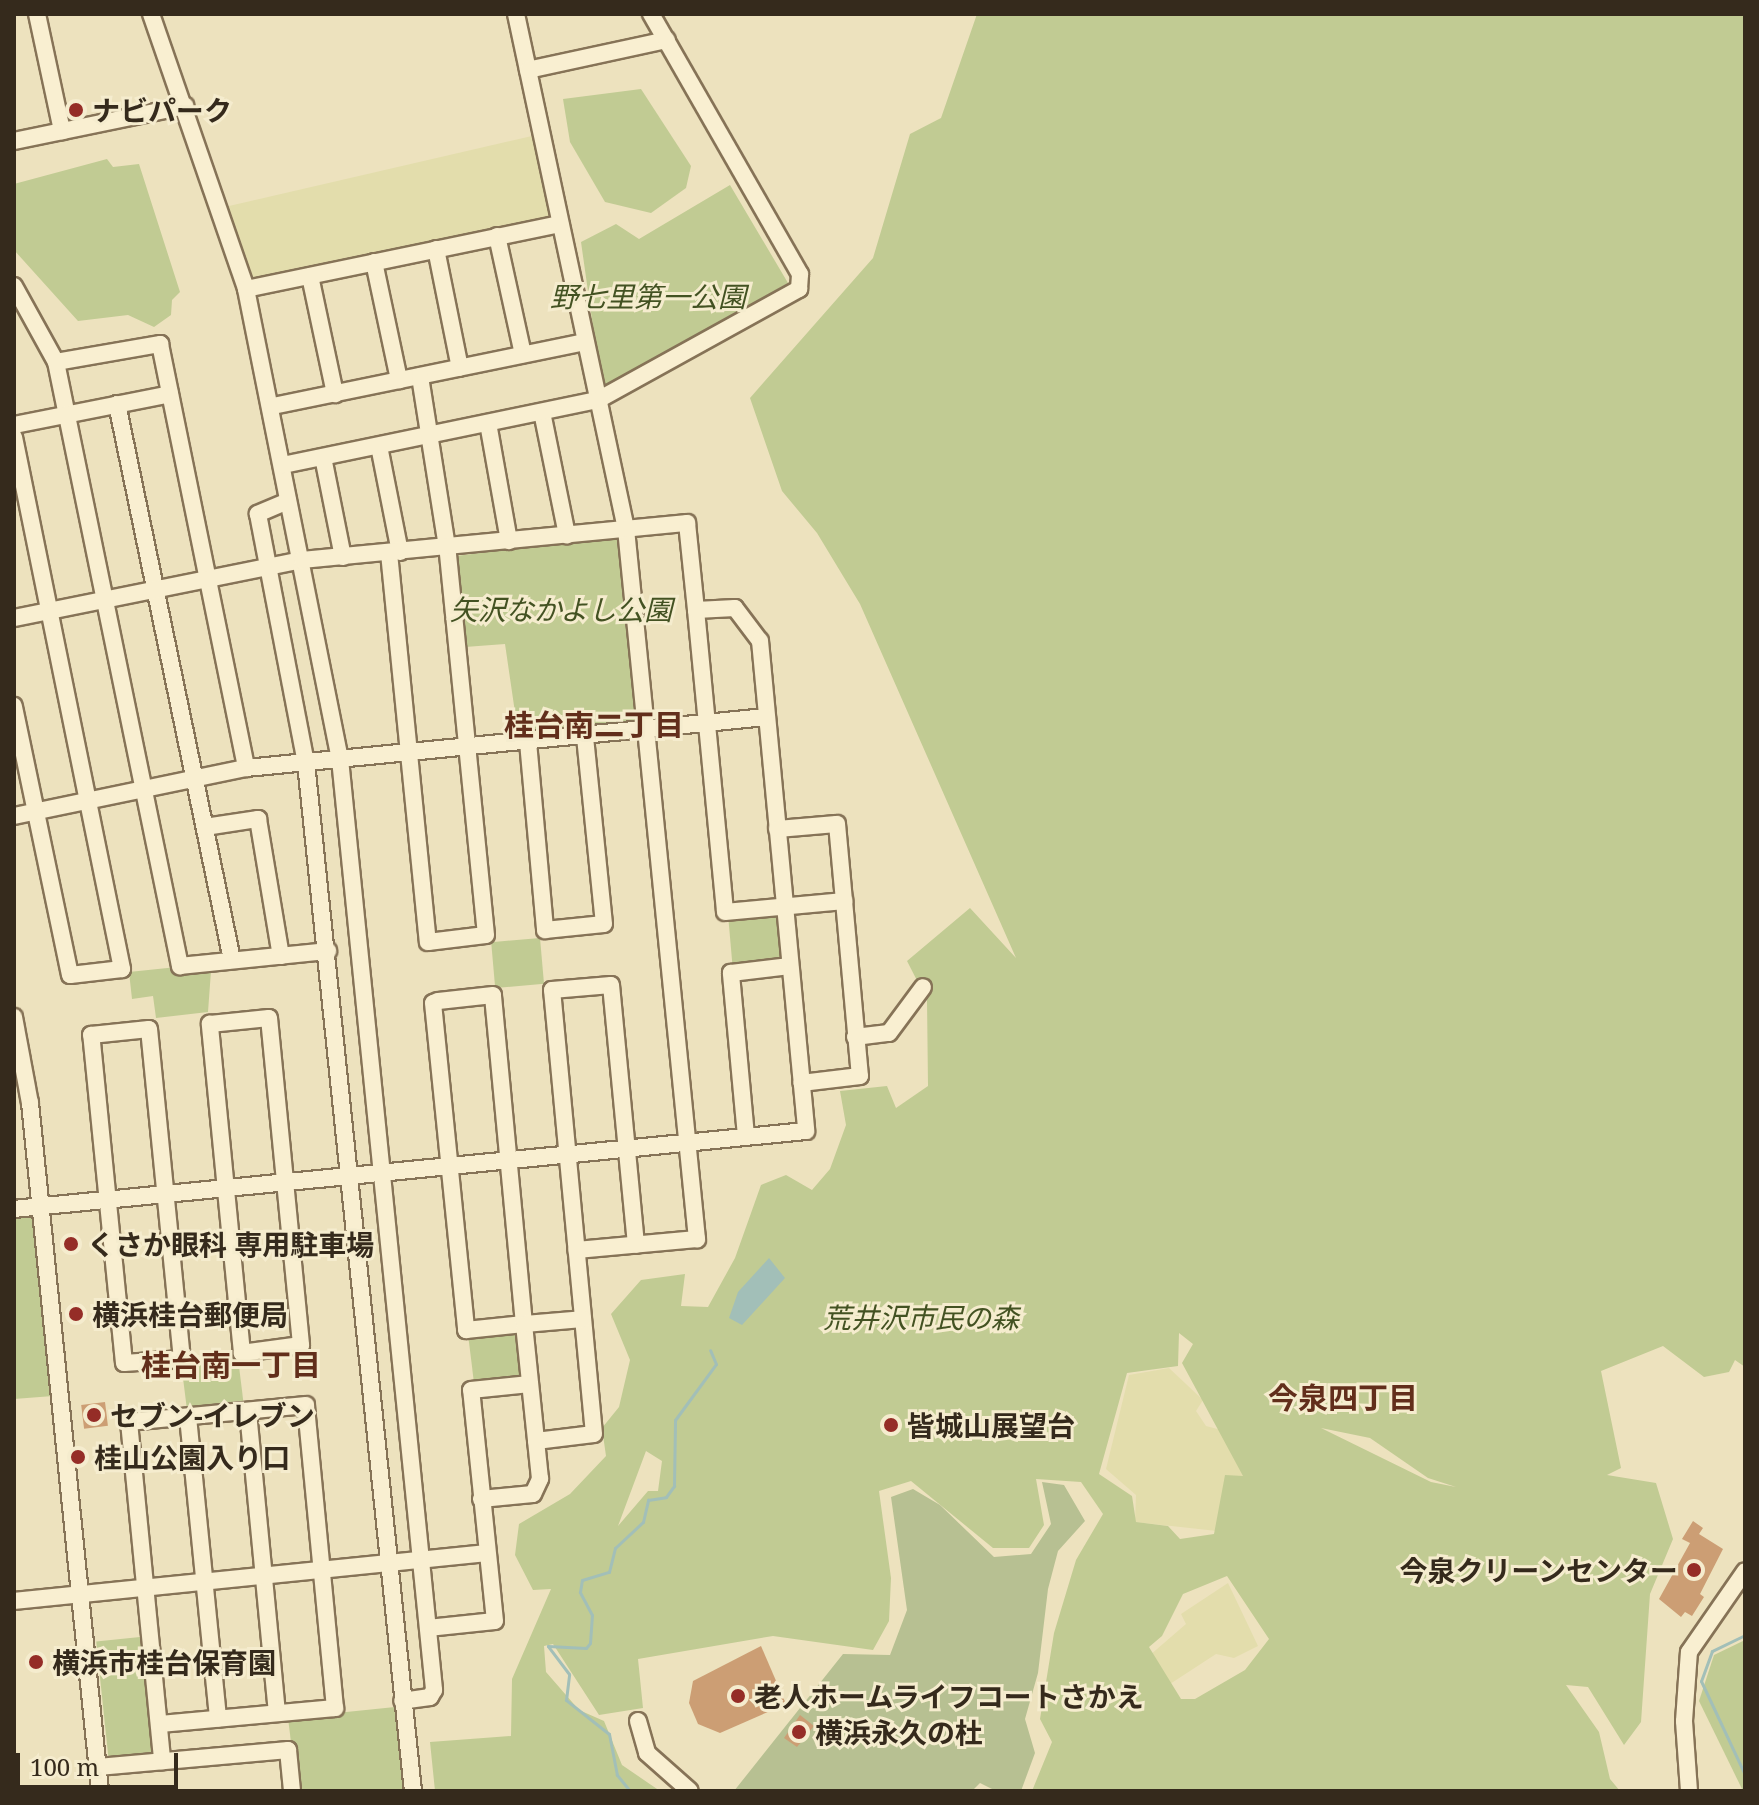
<!DOCTYPE html>
<meta charset="utf-8">
<style>
body{margin:0}
#map{position:relative;width:1759px;height:1805px;overflow:hidden;background:#ede2be;font-family:"Noto Serif","Noto Sans JP",serif}
div>[style]{position:absolute}
[style*='--x']{left:calc(var(--x)*1px);top:calc(var(--y)*1px);width:calc(var(--w)*1px);rotate:calc(var(--a)*1deg)}
.farmland>*{inset:0;background:#e3ddac;transform-origin:0 0}
.green>*{inset:0;background:#c1cb93;transform-origin:0 0}
.cemetery>*{inset:0;background:#b7c092}
.water>*{inset:0;background:#a2bfb8}
.stream>*{height:3px;margin:-1.5px;padding:0 1.5px;transform-origin:1.5px;border-radius:1.5px;background:#a2bfb8}
.building>*{inset:0;background:#cc9e74;transform-origin:0 0}
.roads{filter:drop-shadow(2px 0 #867357) drop-shadow(-2px 0 #867357) drop-shadow(0 2px #867357) drop-shadow(0 -2px #867357)}
.minor>*{height:16px;margin:-8px;padding:0 8px;transform-origin:8px;border-radius:8px;background:#f9efd1}
.dots>*{width:22px;height:22px;translate:-50% -50%;box-sizing:border-box;border:4px solid #f5ecce;border-radius:50%}
span{translate:-50% -50%;white-space:nowrap;text-align:center;line-height:1.15;-webkit-text-stroke:6px #f5ecce;paint-order:stroke}
.poi-label{font-size:28px;color:#352a1c;font-weight:700}
.left{translate:0 -50%;text-align:left}
.right{translate:-100% -50%;text-align:right}
.park-label{font-size:28px;color:#435222;font-style:italic}
.neighbourhood-label{font-size:30px;color:#622e1b;font-weight:700}
.frame{position:absolute;inset:0;border:16px solid #352a1c;pointer-events:none}
.scale{position:absolute;left:16px;top:1753px;width:162px;height:36px;box-sizing:border-box;border:4px solid #352a1c;border-top:0;padding-left:10px;font-size:24px;line-height:28px;white-space:nowrap;color:#352a1c;-webkit-text-stroke:6px #f5ecce;paint-order:stroke}
</style>
<div id="map">
<div class="farmland">
<i style="left:532px;top:136px;width:84px;height:312px;rotate:77deg"></i>
<i style="clip-path:polygon(1169px 1368px,1203px 1400px,1196px 1411px,1206px 1426px,1225px 1431px,1244px 1477px,1217px 1531px,1135px 1522px,1136px 1495px,1106px 1469px,1129px 1375px)"></i>
<i style="clip-path:polygon(1228px 1583px,1258px 1646px,1234px 1658px,1216px 1654px,1170px 1684px,1142px 1662px,1186px 1624px,1181px 1614px)"></i>
</div>
<div class="green">
<i style="clip-path:polygon(evenodd,977px 14px,1745px 14px,1745px 1367px,1735px 1360px,1729px 1372px,1704px 1377px,1663px 1346px,1601px 1371px,1621px 1468px,1607px 1475px,1656px 1483px,1673px 1539px,1650px 1594px,1641px 1722px,1624px 1745px,1588px 1687px,1566px 1685px,1599px 1732px,1610px 1779px,1620px 1791px,1032px 1791px,1052px 1742px,1040px 1719px,1054px 1633px,1076px 1560px,1103px 1514px,1081px 1482px,1036px 1479px,1044px 1525px,1029px 1548px,993px 1548px,911px 1481px,879px 1491px,891px 1578px,889px 1621px,873px 1650px,773px 1636px,638px 1659px,643px 1708px,599px 1715px,553px 1644px,544px 1646px,546px 1672px,579px 1710px,604px 1721px,622px 1765px,660px 1791px,435px 1791px,430px 1742px,511px 1736px,512px 1679px,551px 1589px,533px 1590px,515px 1555px,519px 1524px,570px 1494px,606px 1456px,602px 1428px,619px 1407px,630px 1360px,611px 1314px,641px 1280px,685px 1274px,681px 1306px,708px 1307px,735px 1258px,761px 1185px,786px 1175px,812px 1190px,830px 1169px,846px 1125px,840px 1091px,887px 1086px,896px 1108px,928px 1086px,927px 1000px,907px 961px,970px 908px,1016px 958px,860px 604px,817px 533px,782px 491px,750px 398px,873px 258px,910px 134px,941px 118px,977px 14px,1179px 1333px,1193px 1344px,1182px 1363px,1243px 1476px,1225px 1475px,1214px 1534px,1180px 1539px,1168px 1526px,1136px 1522px,1132px 1496px,1099px 1474px,1127px 1373px,1178px 1366px,1179px 1333px,977px 14px,1321px 1428px,1370px 1438px,1428px 1478px,1456px 1487px,1431px 1482px,1321px 1428px,977px 14px,646px 1451px,662px 1461px,658px 1491px,648px 1491px,618px 1526px,646px 1451px,977px 14px,1227px 1576px,1269px 1639px,1245px 1670px,1195px 1699px,1181px 1699px,1149px 1647px,1162px 1636px,1183px 1594px,1227px 1576px)"></i>
<i style="clip-path:polygon(641px 89px,691px 166px,686px 188px,651px 213px,605px 202px,570px 142px,563px 99px)"></i>
<i style="clip-path:polygon(107px 159px,113px 167px,139px 164px,180px 292px,172px 300px,171px 315px,154px 327px,128px 315px,78px 321px,14px 250px,14px 184px)"></i>
<i style="clip-path:polygon(730px 185px,788px 283px,602px 390px,581px 242px,616px 224px,639px 239px)"></i>
<i style="clip-path:polygon(619px 536px,638px 722px,518px 733px,505px 644px,465px 647px,456px 556px)"></i>
<i style="left:780px;top:912px;width:49px;height:52px;rotate:85deg"></i>
<i style="left:540px;top:938px;width:46px;height:49px;rotate:85deg"></i>
<i style="clip-path:polygon(177px 967px,179px 975px,211px 971px,208px 1012px,156px 1018px,153px 996px,132px 999px,129px 972px)"></i>
<i style="clip-path:polygon(34px 1216px,53px 1396px,14px 1399px,14px 1218px)"></i>
<i style="left:519px;top:1331px;width:46px;height:51px;rotate:83deg"></i>
<i style="left:238px;top:1358px;width:49px;height:57px;rotate:83deg"></i>
<i style="left:140px;top:1637px;width:119px;height:44px;rotate:84deg"></i>
<i style="clip-path:polygon(1745px 1640px,1745px 1791px,1743px 1791px,1699px 1701px,1714px 1655px)"></i>
<i style="clip-path:polygon(395px 1707px,405px 1791px,297px 1791px,288px 1718px)"></i>
</div>
<div class="cemetery">
<i style="clip-path:polygon(1042px 1482px,1064px 1485px,1085px 1521px,1058px 1551px,1048px 1589px,1038px 1673px,1025px 1719px,1035px 1753px,1021px 1791px,996px 1791px,980px 1783px,972px 1791px,734px 1791px,843px 1654px,890px 1655px,907px 1610px,891px 1497px,913px 1489px,940px 1505px,994px 1557px,1031px 1554px,1051px 1524px)"></i>
</div>
<div class="water">
<i style="clip-path:polygon(769px 1258px,785px 1278px,742px 1325px,729px 1318px,738px 1292px)"></i>
</div>
<div class="stream">
<i style="--x:1745;--y:1635;--w:37;--a:154"></i>
<i style="--x:1712;--y:1651;--w:32;--a:110"></i>
<i style="--x:1701;--y:1681;--w:104;--a:64.9"></i>
<i style="--x:630;--y:1791;--w:21;--a:-129"></i>
<i style="--x:617;--y:1775;--w:42;--a:-101"></i>
<i style="--x:609;--y:1734;--w:55;--a:-141.7"></i>
<i style="--x:566;--y:1700;--w:26;--a:-83"></i>
<i style="--x:569;--y:1674;--w:35;--a:-127"></i>
<i style="--x:548;--y:1646;--w:38;--a:3"></i>
<i style="--x:586;--y:1648;--w:6;--a:-51"></i>
<i style="--x:590;--y:1643;--w:28;--a:-86"></i>
<i style="--x:592;--y:1615;--w:26;--a:-118"></i>
<i style="--x:580;--y:1592;--w:12;--a:-81"></i>
<i style="--x:582;--y:1580;--w:28;--a:-17"></i>
<i style="--x:609;--y:1572;--w:25;--a:-76"></i>
<i style="--x:615;--y:1548;--w:38;--a:-43"></i>
<i style="--x:643;--y:1522;--w:23;--a:-77"></i>
<i style="--x:648;--y:1500;--w:18;--a:-9"></i>
<i style="--x:666;--y:1497;--w:14;--a:-54"></i>
<i style="--x:674;--y:1486;--w:66;--a:-89.1"></i>
<i style="--x:675;--y:1420;--w:69;--a:-53.8"></i>
<i style="--x:716;--y:1364;--w:15;--a:-113"></i>
</div>
<div class="building">
<i style="left:105px;top:1402px;width:24px;height:24px;rotate:83deg"></i>
<i style="clip-path:polygon(1693px 1521px,1703px 1528px,1699px 1534px,1723px 1549px,1700px 1594px,1704px 1597px,1692px 1616px,1685px 1612px,1681px 1617px,1659px 1599px,1690px 1543px,1682px 1539px)"></i>
<i style="clip-path:polygon(761px 1646px,786px 1704px,720px 1733px,698px 1724px,689px 1703px,693px 1681px)"></i>
<i style="clip-path:polygon(800px 1715px,814px 1726px,797px 1747px,784px 1738px)"></i>
</div>
<div class="roads">
<div class="minor">
<i style="--x:37;--y:14;--w:120;--a:77.9"></i>
<i style="--x:151;--y:14;--w:291;--a:70.9"></i>
<i style="--x:246;--y:289;--w:479;--a:78.7"></i>
<i style="--x:340;--y:759;--w:936;--a:84.23"></i>
<i style="--x:434;--y:1690;--w:8;--a:120"></i>
<i style="--x:430;--y:1697;--w:28;--a:172"></i>
<i style="--x:516;--y:14;--w:527;--a:77.94"></i>
<i style="--x:626;--y:529;--w:714;--a:84.29"></i>
<i style="--x:697;--y:1239;--w:121;--a:174.8"></i>
<i style="--x:528;--y:70;--w:142;--a:-12.2"></i>
<i style="--x:14;--y:141;--w:175;--a:-11.6"></i>
<i style="--x:497;--y:236;--w:121;--a:77.6"></i>
<i style="--x:436;--y:249;--w:121;--a:78.6"></i>
<i style="--x:374;--y:262;--w:121;--a:78"></i>
<i style="--x:310;--y:276;--w:121;--a:78"></i>
<i style="--x:14;--y:286;--w:87;--a:61.1"></i>
<i style="--x:56;--y:362;--w:106;--a:-9.8"></i>
<i style="--x:160;--y:344;--w:433;--a:78.5"></i>
<i style="--x:246;--y:289;--w:321;--a:-11.7"></i>
<i style="--x:56;--y:362;--w:617;--a:78.4"></i>
<i style="--x:180;--y:966;--w:149;--a:-5.8"></i>
<i style="--x:117;--y:404;--w:568;--a:78.31"></i>
<i style="--x:273;--y:406;--w:319;--a:-11.6"></i>
<i style="--x:542;--y:412;--w:126;--a:78.5"></i>
<i style="--x:488;--y:423;--w:120;--a:79.9"></i>
<i style="--x:14;--y:425;--w:159;--a:-11.2"></i>
<i style="--x:14;--y:437;--w:543;--a:78.52"></i>
<i style="--x:122;--y:969;--w:52;--a:173.4"></i>
<i style="--x:70;--y:975;--w:275;--a:-101.8"></i>
<i style="--x:379;--y:446;--w:108;--a:78.8"></i>
<i style="--x:323;--y:457;--w:102;--a:78.7"></i>
<i style="--x:283;--y:465;--w:322;--a:-11.7"></i>
<i style="--x:598;--y:400;--w:230;--a:-28.9"></i>
<i style="--x:799;--y:289;--w:15;--a:-86"></i>
<i style="--x:800;--y:274;--w:300;--a:-119.8"></i>
<i style="--x:288;--y:501;--w:33;--a:157"></i>
<i style="--x:258;--y:514;--w:254;--a:79.1"></i>
<i style="--x:306;--y:763;--w:1034;--a:84.06"></i>
<i style="--x:389;--y:553;--w:391;--a:84.3"></i>
<i style="--x:428;--y:942;--w:58;--a:-6.9"></i>
<i style="--x:486;--y:935;--w:390;--a:-95.7"></i>
<i style="--x:447;--y:547;--w:173;--a:-99"></i>
<i style="--x:696;--y:610;--w:303;--a:84.5"></i>
<i style="--x:725;--y:912;--w:120;--a:-5.3"></i>
<i style="--x:14;--y:618;--w:294;--a:-11.4"></i>
<i style="--x:302;--y:560;--w:387;--a:-5.5"></i>
<i style="--x:687;--y:523;--w:87;--a:84.1"></i>
<i style="--x:696;--y:610;--w:39;--a:-3"></i>
<i style="--x:735;--y:608;--w:41;--a:52.9"></i>
<i style="--x:760;--y:641;--w:492;--a:84.6"></i>
<i style="--x:806;--y:1131;--w:796;--a:174.38"></i>
<i style="--x:528;--y:742;--w:189;--a:84.8"></i>
<i style="--x:545;--y:930;--w:59;--a:-5.8"></i>
<i style="--x:604;--y:924;--w:189;--a:-95.8"></i>
<i style="--x:14;--y:816;--w:237;--a:-11.7"></i>
<i style="--x:246;--y:768;--w:522;--a:-5.6"></i>
<i style="--x:205;--y:827;--w:54;--a:-8.6"></i>
<i style="--x:258;--y:819;--w:139;--a:80.5"></i>
<i style="--x:777;--y:829;--w:60;--a:-4.8"></i>
<i style="--x:837;--y:824;--w:253;--a:84.8"></i>
<i style="--x:860;--y:1076;--w:59;--a:173.2"></i>
<i style="--x:14;--y:1017;--w:87;--a:79.5"></i>
<i style="--x:30;--y:1103;--w:692;--a:84.19"></i>
<i style="--x:269;--y:1018;--w:329;--a:84.4"></i>
<i style="--x:301;--y:1345;--w:60;--a:172.3"></i>
<i style="--x:242;--y:1353;--w:331;--a:-95.6"></i>
<i style="--x:210;--y:1024;--w:59;--a:-5.8"></i>
<i style="--x:149;--y:1029;--w:332;--a:84.3"></i>
<i style="--x:182;--y:1359;--w:58;--a:176.1"></i>
<i style="--x:124;--y:1363;--w:330;--a:-95.7"></i>
<i style="--x:91;--y:1035;--w:58;--a:-5.9"></i>
<i style="--x:855;--y:1037;--w:34;--a:-7"></i>
<i style="--x:889;--y:1033;--w:57;--a:-53.5"></i>
<i style="--x:746;--y:1136;--w:164;--a:-95.3"></i>
<i style="--x:731;--y:973;--w:59;--a:-6.8"></i>
<i style="--x:248;--y:1412;--w:302;--a:84.5"></i>
<i style="--x:188;--y:1417;--w:303;--a:84.3"></i>
<i style="--x:536;--y:1441;--w:58;--a:-6.9"></i>
<i style="--x:594;--y:1434;--w:446;--a:-95.4"></i>
<i style="--x:552;--y:990;--w:59;--a:-4.8"></i>
<i style="--x:611;--y:985;--w:261;--a:84.5"></i>
<i style="--x:481;--y:1499;--w:52;--a:-5.5"></i>
<i style="--x:533;--y:1494;--w:17;--a:-65"></i>
<i style="--x:540;--y:1479;--w:156;--a:-95.9"></i>
<i style="--x:524;--y:1324;--w:330;--a:-95.4"></i>
<i style="--x:493;--y:995;--w:55;--a:173.8"></i>
<i style="--x:438;--y:1001;--w:5;--a:158"></i>
<i style="--x:433;--y:1003;--w:329;--a:84.2"></i>
<i style="--x:466;--y:1330;--w:58;--a:-5.9"></i>
<i style="--x:524;--y:1324;--w:59;--a:-4.8"></i>
<i style="--x:14;--y:1601;--w:475;--a:-5.8"></i>
<i style="--x:428;--y:1628;--w:67;--a:-6"></i>
<i style="--x:495;--y:1621;--w:232;--a:-95.9"></i>
<i style="--x:471;--y:1390;--w:59;--a:-5.8"></i>
<i style="--x:638;--y:1721;--w:33;--a:74"></i>
<i style="--x:647;--y:1753;--w:57;--a:41.5"></i>
<i style="--x:160;--y:1724;--w:176;--a:-5.2"></i>
<i style="--x:335;--y:1708;--w:304;--a:-95.5"></i>
<i style="--x:306;--y:1405;--w:178;--a:174.5"></i>
<i style="--x:129;--y:1422;--w:341;--a:84.4"></i>
<i style="--x:98;--y:1767;--w:191;--a:-5.1"></i>
<i style="--x:288;--y:1750;--w:41;--a:84.4"></i>
<i style="--x:1689;--y:1791;--w:70;--a:-94.1"></i>
<i style="--x:1684;--y:1721;--w:69;--a:-85.9"></i>
<i style="--x:1689;--y:1652;--w:98;--a:-55.3"></i>
</div>
</div>
<div class="dots">
<i style="left:76px;top:110px;background:#952d27"></i>
<i style="left:71px;top:1244px;background:#952d27"></i>
<i style="left:76px;top:1314px;background:#952d27"></i>
<i style="left:94px;top:1415px;background:#952d27"></i>
<i style="left:891px;top:1425px;background:#952d27"></i>
<i style="left:78px;top:1457px;background:#952d27"></i>
<i style="left:1694px;top:1570px;background:#952d27"></i>
<i style="left:36px;top:1662px;background:#952d27"></i>
<i style="left:738px;top:1696px;background:#952d27"></i>
<i style="left:799px;top:1732px;background:#952d27"></i>
</div>
<div class="poi-label">
<span class="left" style="left:92px;top:110px">ナビパーク</span>
<span class="left" style="left:87px;top:1244px">くさか眼科 専用駐車場</span>
<span class="left" style="left:92px;top:1314px">横浜桂台郵便局</span>
<span class="left" style="left:110px;top:1415px">セブン-イレブン</span>
<span class="left" style="left:907px;top:1425px">皆城山展望台</span>
<span class="left" style="left:94px;top:1457px">桂山公園入り口</span>
<span class="right" style="left:1678px;top:1570px">今泉クリーンセンター</span>
<span class="left" style="left:52px;top:1662px">横浜市桂台保育園</span>
<span class="left" style="left:754px;top:1696px">老人ホームライフコートさかえ</span>
<span class="left" style="left:815px;top:1732px">横浜永久の杜</span>
</div>
<div class="park-label">
<span style="left:648px;top:296px">野七里第一公園</span>
<span style="left:561px;top:609px">矢沢なかよし公園</span>
<span style="left:921px;top:1317px">荒井沢市民の森</span>
</div>
<div class="neighbourhood-label">
<span style="left:594px;top:725px">桂台南二丁目</span>
<span style="left:231px;top:1365px">桂台南一丁目</span>
<span style="left:1343px;top:1398px">今泉四丁目</span>
</div>
<div class="frame"></div>
<div class="scale">100 m</div>
</div>
